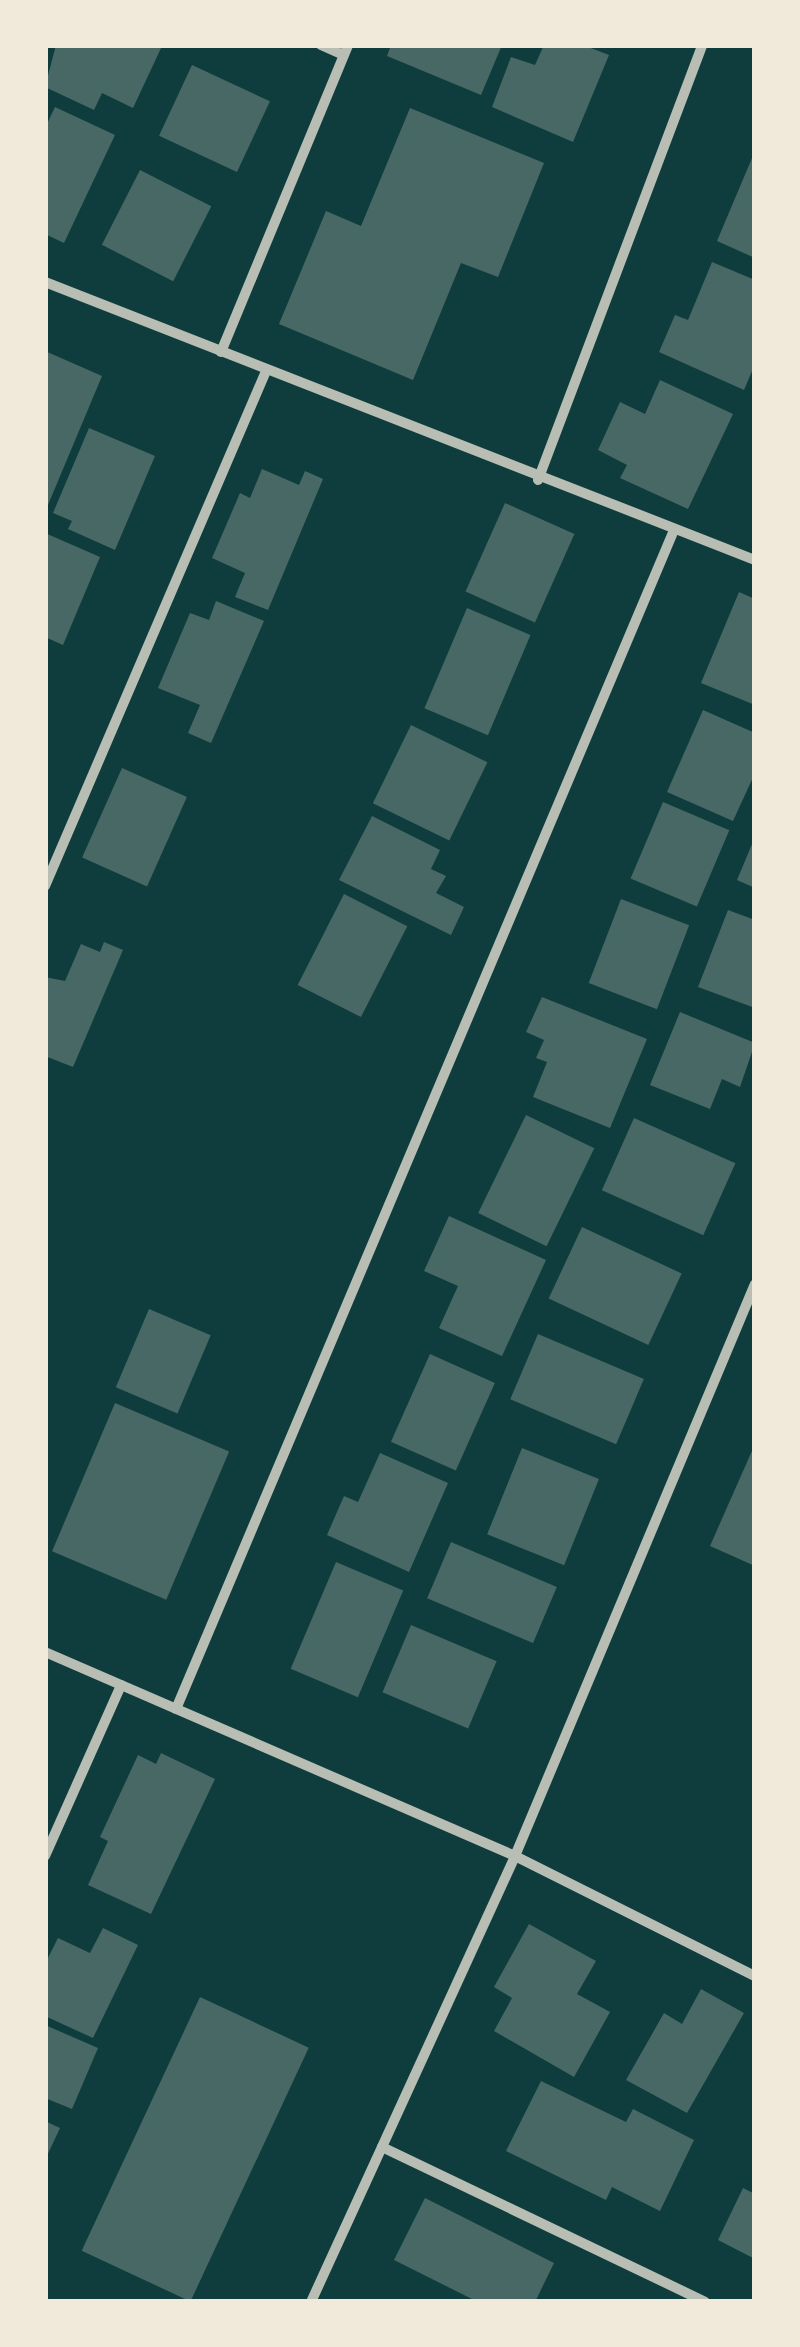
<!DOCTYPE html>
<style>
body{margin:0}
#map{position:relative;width:800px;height:2347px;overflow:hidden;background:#0f3d3e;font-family:"Archivo Narrow",sans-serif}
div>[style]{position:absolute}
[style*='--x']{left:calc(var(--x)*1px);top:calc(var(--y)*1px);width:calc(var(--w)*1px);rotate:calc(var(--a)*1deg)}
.building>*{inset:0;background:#486865;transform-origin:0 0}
.minor>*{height:10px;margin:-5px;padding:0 5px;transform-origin:5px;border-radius:5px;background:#b8beb3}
span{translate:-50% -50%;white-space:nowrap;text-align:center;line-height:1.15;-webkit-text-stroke:8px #f1e9da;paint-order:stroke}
.frame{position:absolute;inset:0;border:48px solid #f1e9da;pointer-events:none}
</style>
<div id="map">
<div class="building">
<i style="clip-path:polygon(56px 45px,159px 45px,162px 46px,133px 108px,102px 93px,94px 110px,45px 87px)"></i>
<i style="clip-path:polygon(391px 45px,502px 45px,481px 95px,387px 56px)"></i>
<i style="clip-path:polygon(544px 45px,583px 45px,609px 55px,573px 142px,492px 107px,511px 57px,535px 65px)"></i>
<i style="left:192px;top:65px;width:86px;height:78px;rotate:25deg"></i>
<i style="clip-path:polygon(55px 107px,115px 135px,64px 243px,45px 234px,45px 128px)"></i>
<i style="clip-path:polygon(410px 108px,544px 163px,498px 277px,461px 263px,413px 380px,279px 324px,326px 211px,361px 226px)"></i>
<i style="clip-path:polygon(755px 151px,755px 258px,717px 241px)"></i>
<i style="left:140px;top:170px;width:80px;height:84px;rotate:27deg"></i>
<i style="clip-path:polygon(712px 262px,755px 280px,755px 364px,744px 390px,659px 352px,675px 315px,688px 320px)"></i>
<i style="clip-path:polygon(45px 351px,102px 376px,45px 512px)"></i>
<i style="clip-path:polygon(660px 380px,733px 414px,688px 509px,620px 478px,627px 465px,598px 450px,620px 402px,645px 414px)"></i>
<i style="clip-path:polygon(89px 428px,155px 456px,115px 550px,68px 529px,72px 521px,53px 513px)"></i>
<i style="clip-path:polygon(262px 469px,299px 485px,305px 471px,323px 479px,268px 610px,235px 597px,245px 573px,212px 558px,240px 493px,250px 498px)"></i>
<i style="left:505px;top:503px;width:76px;height:97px;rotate:24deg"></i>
<i style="clip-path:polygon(45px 533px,100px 557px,63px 645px,45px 637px)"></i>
<i style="clip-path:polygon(739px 592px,755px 599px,755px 705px,701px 683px)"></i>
<i style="clip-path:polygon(216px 601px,264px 621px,211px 743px,188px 733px,200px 705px,158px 688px,190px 613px,209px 620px)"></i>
<i style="left:467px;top:608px;width:69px;height:109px;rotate:23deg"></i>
<i style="clip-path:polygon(703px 710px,755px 733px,755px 773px,733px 821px,667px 792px)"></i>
<i style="left:411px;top:725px;width:85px;height:87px;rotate:26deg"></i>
<i style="left:122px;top:768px;width:71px;height:98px;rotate:24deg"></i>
<i style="left:663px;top:802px;width:72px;height:83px;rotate:23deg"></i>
<i style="clip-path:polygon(372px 816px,440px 850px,431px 869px,446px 876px,436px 893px,464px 907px,451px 935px,339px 880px)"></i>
<i style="clip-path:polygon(755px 837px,755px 888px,737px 880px)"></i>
<i style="left:344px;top:894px;width:71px;height:102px;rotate:27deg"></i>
<i style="left:621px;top:899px;width:73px;height:90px;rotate:21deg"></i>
<i style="clip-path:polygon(728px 910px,755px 920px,755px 1008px,698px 987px)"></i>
<i style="clip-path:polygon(104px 942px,123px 950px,73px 1067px,45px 1056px,45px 977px,65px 981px,81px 944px,100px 952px)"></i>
<i style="clip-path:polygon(542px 997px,647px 1039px,610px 1128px,533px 1097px,547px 1062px,536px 1058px,544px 1040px,526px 1032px)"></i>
<i style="clip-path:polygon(680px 1012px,755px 1043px,740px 1087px,722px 1079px,710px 1109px,650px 1085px)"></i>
<i style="left:526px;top:1115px;width:76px;height:109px;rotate:26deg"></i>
<i style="left:634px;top:1118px;width:111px;height:79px;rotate:24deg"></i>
<i style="clip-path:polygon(449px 1216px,546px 1260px,502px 1356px,439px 1328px,458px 1286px,424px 1271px)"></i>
<i style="left:582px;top:1227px;width:110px;height:79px;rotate:25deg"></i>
<i style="left:149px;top:1309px;width:67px;height:85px;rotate:23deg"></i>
<i style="left:538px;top:1334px;width:115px;height:71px;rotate:23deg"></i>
<i style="left:430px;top:1354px;width:71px;height:96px;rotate:24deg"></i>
<i style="left:115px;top:1403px;width:124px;height:161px;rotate:23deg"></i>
<i style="clip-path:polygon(755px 1444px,755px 1566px,710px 1546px)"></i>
<i style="left:522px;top:1448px;width:83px;height:93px;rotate:22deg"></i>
<i style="clip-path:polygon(380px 1453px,448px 1483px,409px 1572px,327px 1535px,344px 1496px,358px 1502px)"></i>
<i style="left:451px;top:1542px;width:115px;height:61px;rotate:23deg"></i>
<i style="left:336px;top:1562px;width:73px;height:116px;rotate:23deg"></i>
<i style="left:411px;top:1625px;width:93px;height:73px;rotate:23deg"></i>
<i style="clip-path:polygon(161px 1753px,215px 1779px,151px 1914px,88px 1885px,108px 1841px,100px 1837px,138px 1755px,156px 1764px)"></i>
<i style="clip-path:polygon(529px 1924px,596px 1961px,577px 1994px,610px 2012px,574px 2077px,494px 2031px,512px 1998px,494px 1987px)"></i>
<i style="clip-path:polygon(103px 1928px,138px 1945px,93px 2038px,45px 2016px,45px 1964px,58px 1938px,90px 1953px)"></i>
<i style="clip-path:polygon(701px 1989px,744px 2013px,687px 2113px,626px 2080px,664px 2013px,682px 2024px)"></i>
<i style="left:200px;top:1997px;width:120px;height:280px;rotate:25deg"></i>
<i style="clip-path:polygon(45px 2025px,98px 2048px,72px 2109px,45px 2098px)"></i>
<i style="clip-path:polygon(541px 2081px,626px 2122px,633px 2109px,694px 2140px,660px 2211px,612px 2187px,606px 2200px,506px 2151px)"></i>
<i style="clip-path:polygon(45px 2121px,60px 2128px,45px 2160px)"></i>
<i style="clip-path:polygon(743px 2188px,755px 2194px,755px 2259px,718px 2240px)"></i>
<i style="clip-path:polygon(425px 2198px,554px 2263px,535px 2302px,478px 2302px,394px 2260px)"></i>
</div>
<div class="minor">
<i style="--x:321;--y:45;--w:24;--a:24"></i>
<i style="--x:45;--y:282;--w:762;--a:21.38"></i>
<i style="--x:221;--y:352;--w:332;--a:-67.5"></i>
<i style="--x:538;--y:480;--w:465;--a:-69.3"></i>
<i style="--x:45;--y:886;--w:560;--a:-66.77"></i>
<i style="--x:45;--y:1652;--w:512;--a:23.46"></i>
<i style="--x:515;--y:1856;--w:268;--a:26.6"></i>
<i style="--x:176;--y:1709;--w:1280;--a:-67.1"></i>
<i style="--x:45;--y:1856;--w:187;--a:-66"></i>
<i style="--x:382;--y:2147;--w:358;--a:25.6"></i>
<i style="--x:311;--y:2302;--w:490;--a:-65.4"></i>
<i style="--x:515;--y:1856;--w:620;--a:-67.24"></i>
</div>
<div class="frame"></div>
</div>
